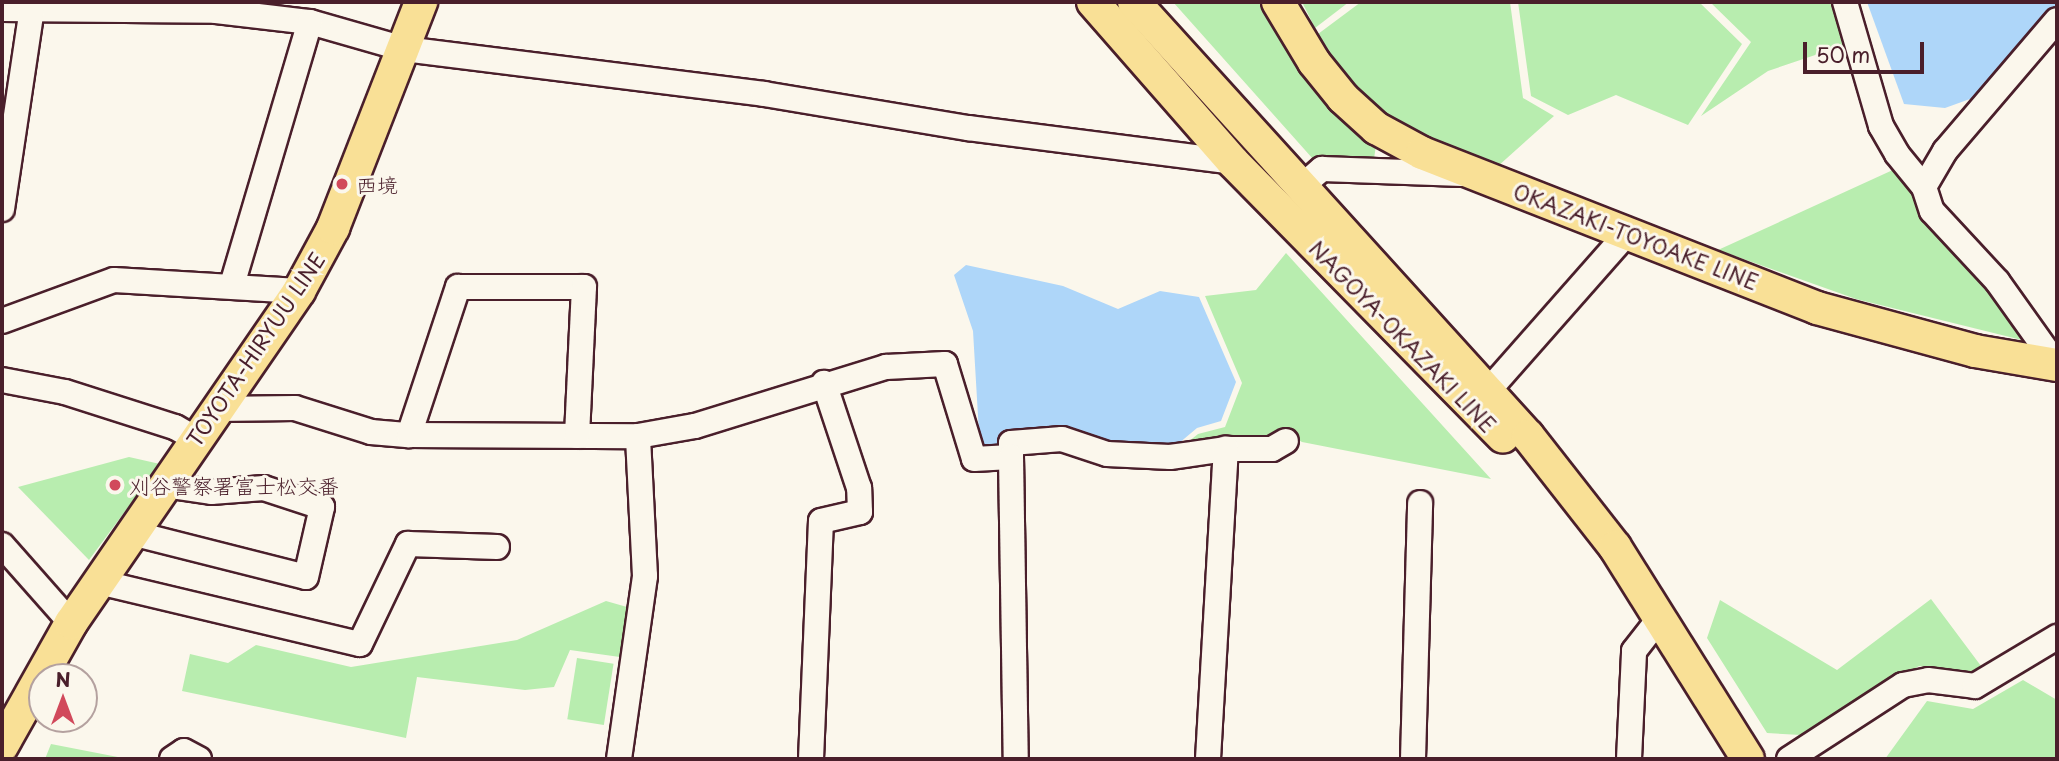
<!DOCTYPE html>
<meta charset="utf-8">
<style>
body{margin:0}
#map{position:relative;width:2059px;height:761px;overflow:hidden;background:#fbf7ec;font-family:"Playpen Sans","Klee One",sans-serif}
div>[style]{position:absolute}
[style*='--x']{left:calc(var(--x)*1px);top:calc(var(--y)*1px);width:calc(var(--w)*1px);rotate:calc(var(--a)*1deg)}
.green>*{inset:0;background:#b8edaf;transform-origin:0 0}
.water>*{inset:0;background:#aed6f9}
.roads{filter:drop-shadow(2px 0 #4a1f2b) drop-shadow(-2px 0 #4a1f2b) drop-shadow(0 2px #4a1f2b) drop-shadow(0 -2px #4a1f2b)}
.minor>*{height:24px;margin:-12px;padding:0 12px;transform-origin:12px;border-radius:12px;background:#fbf7ec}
.major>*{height:32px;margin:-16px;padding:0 16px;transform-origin:16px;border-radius:16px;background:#f9e096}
.dots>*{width:19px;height:19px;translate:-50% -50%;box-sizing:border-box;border:4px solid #fbf7ec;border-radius:50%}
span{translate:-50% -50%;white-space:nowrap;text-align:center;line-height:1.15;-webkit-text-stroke:6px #fbf7ec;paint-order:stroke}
.poi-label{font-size:21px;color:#4a1f2b}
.left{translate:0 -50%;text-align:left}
.street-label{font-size:21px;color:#4a1f2b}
.frame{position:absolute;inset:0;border:4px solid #4a1f2b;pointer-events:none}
.north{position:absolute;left:28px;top:663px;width:70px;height:70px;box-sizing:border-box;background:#fbf7ec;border:2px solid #b4a19f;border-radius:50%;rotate:0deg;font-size:19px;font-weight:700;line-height:28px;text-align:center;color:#4a1f2b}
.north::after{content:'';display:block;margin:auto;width:24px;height:32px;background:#d1495b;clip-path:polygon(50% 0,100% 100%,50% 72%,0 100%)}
.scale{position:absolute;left:1803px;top:42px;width:121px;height:32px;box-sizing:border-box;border:4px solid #4a1f2b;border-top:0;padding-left:9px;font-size:21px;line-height:24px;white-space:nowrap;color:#4a1f2b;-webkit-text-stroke:5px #fbf7ec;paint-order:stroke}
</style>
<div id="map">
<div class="green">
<i style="clip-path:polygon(1173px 2px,1260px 2px,1296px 63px,1376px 145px,1374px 159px,1313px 159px)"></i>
<i style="clip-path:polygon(1302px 2px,1349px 2px,1315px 28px)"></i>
<i style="clip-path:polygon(1361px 2px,1510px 2px,1523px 98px,1554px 116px,1497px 167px,1433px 142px,1383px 115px,1350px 83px,1318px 34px)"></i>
<i style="clip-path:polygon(1518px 2px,1699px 2px,1742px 44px,1688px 125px,1616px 95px,1568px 115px,1531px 96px)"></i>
<i style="clip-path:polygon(1710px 2px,1834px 2px,1845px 45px,1768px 71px,1701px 116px,1751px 42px)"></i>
<i style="clip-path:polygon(1895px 169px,1992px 286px,2030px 342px,1856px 299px,1718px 250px)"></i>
<i style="clip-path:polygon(1286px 253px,1491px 479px,1302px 442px,1287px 433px,1271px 442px,1178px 450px,1198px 434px,1225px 427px,1242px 383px,1205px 296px,1256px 290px)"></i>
<i style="clip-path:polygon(129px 457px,160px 464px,89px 560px,18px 487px)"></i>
<i style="clip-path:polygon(1931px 599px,1981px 666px,1966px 675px,1919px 666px,1801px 735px,1767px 733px,1707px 638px,1720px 600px,1837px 670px)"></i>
<i style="clip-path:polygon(606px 601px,634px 609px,627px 658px,570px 650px,554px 687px,525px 690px,417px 677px,406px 738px,182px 691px,190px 654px,228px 663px,256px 645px,351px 667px,517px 640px)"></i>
<i style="left:577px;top:658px;width:37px;height:62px;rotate:9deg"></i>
<i style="clip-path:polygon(2023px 680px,2057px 700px,2057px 759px,1885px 759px,1927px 701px,1973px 709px)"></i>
<i style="clip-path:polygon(51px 744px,128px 759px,45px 759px)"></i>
</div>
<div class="water">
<i style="clip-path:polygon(1867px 2px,2057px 2px,2057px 6px,1981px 95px,1945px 108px,1904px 104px)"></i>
<i style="clip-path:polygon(966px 265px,1063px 286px,1118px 309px,1160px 291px,1199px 297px,1236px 382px,1221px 421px,1197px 428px,1172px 449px,980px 450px,973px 331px,954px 275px)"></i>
</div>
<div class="roads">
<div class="minor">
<i style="--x:1845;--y:2;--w:129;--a:73.8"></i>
<i style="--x:1881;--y:126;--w:32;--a:60"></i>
<i style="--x:1897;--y:154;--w:43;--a:50.7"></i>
<i style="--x:1924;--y:187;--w:25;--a:72"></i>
<i style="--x:1932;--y:211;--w:96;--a:47.1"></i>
<i style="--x:1997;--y:281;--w:103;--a:54.5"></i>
<i style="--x:2;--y:9;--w:214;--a:0.5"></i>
<i style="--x:216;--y:11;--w:95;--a:6.7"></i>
<i style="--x:310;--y:22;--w:98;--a:16"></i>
<i style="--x:404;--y:49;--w:363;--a:7.1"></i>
<i style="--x:764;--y:94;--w:207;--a:9.5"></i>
<i style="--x:968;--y:128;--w:267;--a:7.3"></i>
<i style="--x:1301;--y:187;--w:28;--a:-41"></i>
<i style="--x:1322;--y:169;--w:140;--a:2"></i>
<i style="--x:1924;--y:187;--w:42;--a:-59.7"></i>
<i style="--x:1945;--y:151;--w:172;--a:-49.5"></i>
<i style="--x:2;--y:209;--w:209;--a:-81.5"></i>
<i style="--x:232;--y:285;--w:274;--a:-73.5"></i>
<i style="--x:2;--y:321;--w:119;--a:-20.1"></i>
<i style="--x:114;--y:280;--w:185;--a:3.4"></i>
<i style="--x:2;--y:380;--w:64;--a:10.8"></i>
<i style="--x:65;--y:392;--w:115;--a:17.7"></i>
<i style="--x:175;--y:427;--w:24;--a:30"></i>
<i style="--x:1488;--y:391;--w:212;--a:-48.6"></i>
<i style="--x:216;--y:409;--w:79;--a:-0.7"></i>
<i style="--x:295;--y:408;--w:80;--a:17.5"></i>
<i style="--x:371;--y:432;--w:38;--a:5"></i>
<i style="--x:409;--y:435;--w:229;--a:0.3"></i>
<i style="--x:638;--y:436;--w:58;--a:-10"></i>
<i style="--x:695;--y:426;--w:200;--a:-17.2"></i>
<i style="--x:886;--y:367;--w:59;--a:-2.9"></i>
<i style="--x:945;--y:364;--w:99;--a:73"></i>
<i style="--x:974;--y:459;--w:37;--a:-3"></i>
<i style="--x:1011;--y:457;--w:14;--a:-90"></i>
<i style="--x:1011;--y:443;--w:51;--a:-4.5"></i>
<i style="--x:1062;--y:439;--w:47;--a:18.4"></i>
<i style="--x:1107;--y:454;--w:63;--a:2.7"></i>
<i style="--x:1170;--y:457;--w:57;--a:-8.1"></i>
<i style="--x:1226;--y:449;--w:46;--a:0"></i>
<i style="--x:1272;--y:449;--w:16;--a:-30"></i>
<i style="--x:409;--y:435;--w:156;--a:-71.7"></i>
<i style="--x:458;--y:287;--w:126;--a:0"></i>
<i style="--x:584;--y:287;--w:149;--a:92.7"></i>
<i style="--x:1011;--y:457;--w:302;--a:89.1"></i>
<i style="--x:132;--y:533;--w:179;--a:14.2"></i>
<i style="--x:306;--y:577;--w:72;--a:-77.1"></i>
<i style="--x:322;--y:507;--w:61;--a:-161.9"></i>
<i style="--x:264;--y:488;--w:53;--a:175.7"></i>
<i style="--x:211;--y:492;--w:48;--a:-171.5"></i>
<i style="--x:2;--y:545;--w:104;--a:48.5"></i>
<i style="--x:99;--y:582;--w:268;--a:13.4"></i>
<i style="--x:360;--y:644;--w:111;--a:-64.4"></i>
<i style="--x:408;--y:544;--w:89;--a:1.9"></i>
<i style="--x:172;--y:759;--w:14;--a:-34"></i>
<i style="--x:184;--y:751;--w:17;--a:28"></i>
<i style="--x:619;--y:759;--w:185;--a:-81.9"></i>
<i style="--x:645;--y:576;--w:140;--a:-92.9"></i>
<i style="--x:811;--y:759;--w:238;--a:-87.6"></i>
<i style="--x:821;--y:521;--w:40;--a:-13"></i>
<i style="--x:860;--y:512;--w:24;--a:-92"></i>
<i style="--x:859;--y:488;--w:111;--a:-108.4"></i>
<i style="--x:1208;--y:759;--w:311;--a:-86.7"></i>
<i style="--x:1413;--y:759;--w:256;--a:-88.4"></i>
<i style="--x:1629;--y:759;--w:108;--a:-87.3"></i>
<i style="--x:1634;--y:651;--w:41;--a:-52"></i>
<i style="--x:1789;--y:759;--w:136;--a:-33"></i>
<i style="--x:1903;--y:685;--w:25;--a:-11"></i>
<i style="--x:1928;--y:680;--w:47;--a:7.3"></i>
<i style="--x:1975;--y:686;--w:96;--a:-30.9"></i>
</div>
<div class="major">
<i style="--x:1093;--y:2;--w:213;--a:48.8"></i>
<i style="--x:1233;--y:162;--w:385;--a:45.5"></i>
<i style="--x:1134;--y:2;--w:586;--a:47.77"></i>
<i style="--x:1528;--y:436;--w:141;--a:51.9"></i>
<i style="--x:1615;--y:547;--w:250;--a:57.9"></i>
<i style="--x:1278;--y:2;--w:70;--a:59"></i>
<i style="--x:1314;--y:62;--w:46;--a:51.1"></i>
<i style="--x:1343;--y:98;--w:45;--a:42.3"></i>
<i style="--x:1376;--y:128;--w:52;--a:28.5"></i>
<i style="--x:1422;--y:153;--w:424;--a:21.4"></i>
<i style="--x:1817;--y:308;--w:164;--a:15.2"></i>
<i style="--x:1975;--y:351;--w:83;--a:9.7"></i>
<i style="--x:2;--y:746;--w:141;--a:-60.7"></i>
<i style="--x:71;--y:623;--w:403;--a:-55.5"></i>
<i style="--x:299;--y:291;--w:72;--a:-61.6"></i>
<i style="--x:333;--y:228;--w:243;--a:-68.7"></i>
</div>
</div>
<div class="dots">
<i style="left:342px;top:184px;background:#d1495b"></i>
<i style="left:115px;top:485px;background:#d1495b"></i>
</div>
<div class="poi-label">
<span class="left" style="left:356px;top:184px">西境</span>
<span class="left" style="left:129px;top:485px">刈谷警察署富士松交番</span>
</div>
<div class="street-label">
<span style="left:1636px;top:236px;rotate:21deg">OKAZAKI-TOYOAKE LINE</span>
<span style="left:1403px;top:336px;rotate:46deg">NAGOYA-OKAZAKI LINE</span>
<span style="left:255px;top:349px;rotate:-56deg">TOYOTA-HIRYUU LINE</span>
</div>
<div class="frame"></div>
<div class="north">N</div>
<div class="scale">50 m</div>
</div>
